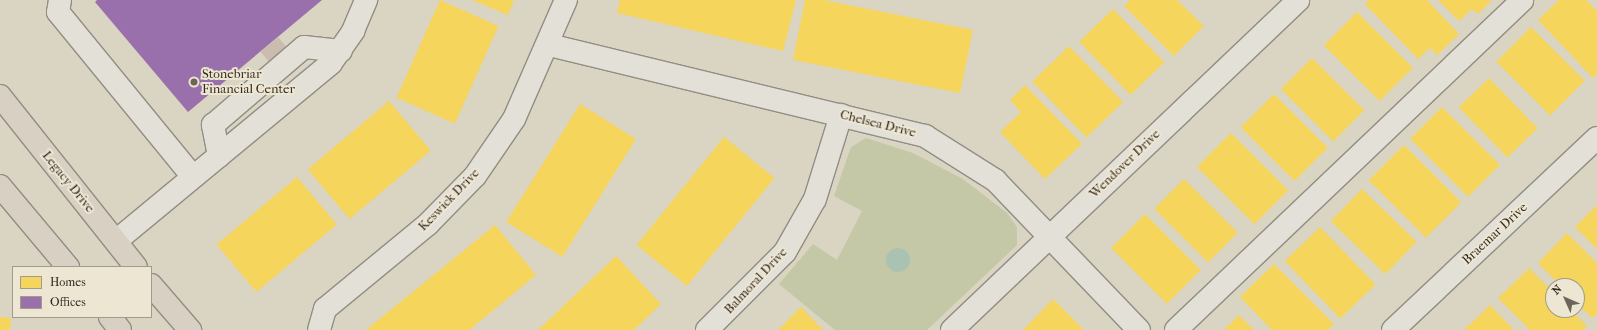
<!DOCTYPE html>
<style>
body{margin:0}
#map{position:relative;width:1597px;height:330px;overflow:hidden;background:#dad4c3;font-family:"IM FELL French Canon",serif}
div>[style]{position:absolute}
[style*='--x']{left:calc(var(--x)*1px);top:calc(var(--y)*1px);width:calc(var(--w)*1px);rotate:calc(var(--a)*1deg)}
.green>*{inset:0;background:#c5c8a7}
.water>*{inset:0;background:#aac2b2}
.round{border-radius:50%}
.homes>*{inset:0;background:#f6d55c;transform-origin:0 0}
.offices>*{inset:0;background:#9970ab}
.building>*{inset:0;background:#cabdaf;transform-origin:0 0}
.roads{filter:drop-shadow(1px 0 #928d83) drop-shadow(-1px 0 #928d83) drop-shadow(0 1px #928d83) drop-shadow(0 -1px #928d83)}
.minor>*{height:22px;margin:-11px;padding:0 11px;transform-origin:11px;border-radius:11px;background:#e2e0d7}
.major>*{height:22px;margin:-11px;padding:0 11px;transform-origin:11px;border-radius:11px;background:#d7d0c3}
.dots>*{width:11px;height:11px;translate:-50% -50%;box-sizing:border-box;border:2px solid #ede6d2;border-radius:50%}
span{translate:-50% -50%;white-space:nowrap;text-align:center;line-height:1.15;-webkit-text-stroke:4px #ede6d2;paint-order:stroke}
.poi-label{font-size:13px;color:#332821}
.left{translate:0 -50%;text-align:left}
.street-label{font-size:13px;color:#332821}
.legend{position:absolute;left:12px;top:266px;width:140px;height:52px;box-sizing:border-box;background:#ede6d2;border:1px solid #a39a8b;margin:0;padding:5px 7px;list-style:none;font-size:12px;color:#332821}
.legend li{display:flex;align-items:center;gap:8px;height:20px}
.legend b{width:20px;border:1px solid #a39a8b}
.north{position:absolute;left:1545px;top:278px;width:40px;height:40px;box-sizing:border-box;background:#ede6d2;border:1px solid #a39a8b;border-radius:50%;rotate:315deg;font-size:11px;font-weight:700;line-height:16px;text-align:center;color:#332821}
.north::after{content:'';display:block;margin:auto;width:14px;height:18px;background:#6d645a;clip-path:polygon(50% 0,100% 100%,50% 72%,0 100%)}
</style>
<div id="map">
<div class="green">
<i style="clip-path:polygon(866px 138px,913px 153px,963px 179px,1007px 213px,1017px 227px,1017px 245px,927px 330px,835px 330px,779px 284px,813px 244px,837px 260px,862px 211px,834px 196px,851px 147px)"></i>
</div>
<div class="water">
<i class="round" style="left:886px;top:248px;width:24px;height:24px"></i>
</div>
<div class="homes">
<i style="left:440px;top:0;width:64px;height:107px;rotate:24deg"></i>
<i style="clip-path:polygon(472px 0,514px 0,508px 15px)"></i>
<i style="clip-path:polygon(620px 0,796px 0,783px 51px,617px 13px)"></i>
<i style="clip-path:polygon(805px 0,824px 0,973px 30px,960px 93px,793px 60px)"></i>
<i style="clip-path:polygon(1130px 0,1177px 0,1204px 26px,1174px 56px,1124px 6px)"></i>
<i style="clip-path:polygon(1369px 0,1427px 0,1459px 34px,1437px 55px,1430px 48px,1418px 59px,1365px 4px)"></i>
<i style="clip-path:polygon(1438px 0,1492px 0,1478px 14px,1472px 9px,1459px 21px)"></i>
<i style="clip-path:polygon(1559px 0,1586px 0,1597px 11px,1597px 74px,1593px 78px,1538px 20px)"></i>
<i style="left:1113px;top:9px;width:74px;height:47px;rotate:46deg"></i>
<i style="left:1357px;top:12px;width:79px;height:47px;rotate:45deg"></i>
<i style="left:1531px;top:27px;width:76px;height:49px;rotate:45deg"></i>
<i style="left:1069px;top:46px;width:78px;height:51px;rotate:46deg"></i>
<i style="left:1312px;top:58px;width:74px;height:44px;rotate:45deg"></i>
<i style="left:1489px;top:78px;width:70px;height:42px;rotate:46deg"></i>
<i style="clip-path:polygon(1025px 85px,1082px 144px,1045px 179px,1000px 132px,1021px 112px,1010px 100px)"></i>
<i style="left:1274px;top:94px;width:76px;height:47px;rotate:45deg"></i>
<i style="left:389px;top:101px;width:65px;height:106px;rotate:50deg"></i>
<i style="left:580px;top:104px;width:66px;height:139px;rotate:32deg"></i>
<i style="left:1442px;top:107px;width:82px;height:45px;rotate:45deg"></i>
<i style="left:1231px;top:133px;width:81px;height:48px;rotate:45deg"></i>
<i style="left:724px;top:137px;width:65px;height:139px;rotate:39deg"></i>
<i style="left:1404px;top:145px;width:81px;height:50px;rotate:45deg"></i>
<i style="left:297px;top:177px;width:62px;height:105px;rotate:50deg"></i>
<i style="left:1184px;top:179px;width:76px;height:42px;rotate:45deg"></i>
<i style="left:1362px;top:189px;width:76px;height:45px;rotate:44deg"></i>
<i style="clip-path:polygon(1597px 205px,1597px 249px,1575px 227px)"></i>
<i style="left:1145px;top:214px;width:79px;height:48px;rotate:45deg"></i>
<i style="clip-path:polygon(495px 225px,536px 275px,484px 318px,469px 330px,366px 330px)"></i>
<i style="left:1320px;top:227px;width:80px;height:49px;rotate:46deg"></i>
<i style="clip-path:polygon(1567px 233px,1597px 263px,1597px 314px,1592px 318px,1577px 303px,1577px 286px,1561px 286px,1538px 263px)"></i>
<i style="clip-path:polygon(616px 256px,661px 304px,634px 330px,538px 330px)"></i>
<i style="clip-path:polygon(1274px 264px,1334px 324px,1328px 330px,1272px 330px,1240px 297px)"></i>
<i style="clip-path:polygon(1529px 268px,1553px 292px,1553px 310px,1571px 310px,1587px 326px,1583px 330px,1530px 330px,1498px 298px)"></i>
<i style="clip-path:polygon(1053px 299px,1084px 330px,1023px 330px)"></i>
<i style="clip-path:polygon(1490px 305px,1514px 330px,1464px 330px)"></i>
<i style="clip-path:polygon(801px 307px,823px 330px,778px 330px)"></i>
<i style="clip-path:polygon(1239px 315px,1254px 330px,1224px 330px)"></i>
<i style="clip-path:polygon(0 317px,11px 318px,10px 330px,0 330px)"></i>
</div>
<div class="offices">
<i style="clip-path:polygon(97px 0,322px 0,188px 112px,95px 2px)"></i>
</div>
<div class="building">
<i style="left:278px;top:37px;width:28px;height:23px;rotate:49deg"></i>
</div>
<div class="roads">
<div class="minor">
<i style="--x:60;--y:0;--w:12;--a:99"></i>
<i style="--x:58;--y:12;--w:213;--a:50.7"></i>
<i style="--x:549;--y:45;--w:387;--a:13.6"></i>
<i style="--x:925;--y:136;--w:83;--a:32.2"></i>
<i style="--x:995;--y:180;--w:208;--a:46.2"></i>
<i style="--x:219;--y:156;--w:32;--a:-101"></i>
<i style="--x:213;--y:125;--w:120;--a:-40.6"></i>
<i style="--x:304;--y:47;--w:37;--a:6"></i>
<i style="--x:116;--y:241;--w:279;--a:-39.6"></i>
<i style="--x:331;--y:63;--w:39;--a:-55"></i>
<i style="--x:353;--y:31;--w:34;--a:-67"></i>
<i style="--x:319;--y:330;--w:22;--a:-74"></i>
<i style="--x:325;--y:309;--w:134;--a:-39.5"></i>
<i style="--x:428;--y:224;--w:67;--a:-45.6"></i>
<i style="--x:475;--y:176;--w:69;--a:-55.6"></i>
<i style="--x:514;--y:119;--w:130;--a:-66.4"></i>
<i style="--x:707;--y:330;--w:110;--a:-45"></i>
<i style="--x:785;--y:252;--w:61;--a:-60.5"></i>
<i style="--x:815;--y:199;--w:88;--a:-72.8"></i>
<i style="--x:952;--y:330;--w:478;--a:-43.6"></i>
<i style="--x:1176;--y:330;--w:478;--a:-43.6"></i>
<i style="--x:1393;--y:330;--w:280;--a:-43.3"></i>
</div>
<div class="major">
<i style="--x:0;--y:96;--w:218;--a:51.5"></i>
<i style="--x:0;--y:186;--w:106;--a:50"></i>
<i style="--x:151;--y:285;--w:60;--a:49.1"></i>
<i style="--x:110;--y:317;--w:16;--a:52"></i>
</div>
</div>
<div class="dots">
<i style="left:194px;top:82px;background:#6d645a"></i>
</div>
<div class="poi-label">
<span class="left" style="left:202px;top:82px">Stonebriar<br>Financial Center</span>
</div>
<div class="street-label">
<span style="left:878px;top:124px;rotate:14deg">Chelsea Drive</span>
<span style="left:1125px;top:164px;rotate:-44deg">Wendover Drive</span>
<span style="left:68px;top:182px;rotate:51deg">Legacy Drive</span>
<span style="left:449px;top:200px;rotate:-46deg">Keswick Drive</span>
<span style="left:1495px;top:234px;rotate:-43deg">Braemar Drive</span>
<span style="left:756px;top:281px;rotate:-47deg">Balmoral Drive</span>
</div>
<ul class="legend">
<li><b style="height:11px;background:#f6d55c"></b>Homes</li>
<li><b style="height:11px;background:#9970ab"></b>Offices</li>
</ul>
<div class="north">N</div>
</div>
